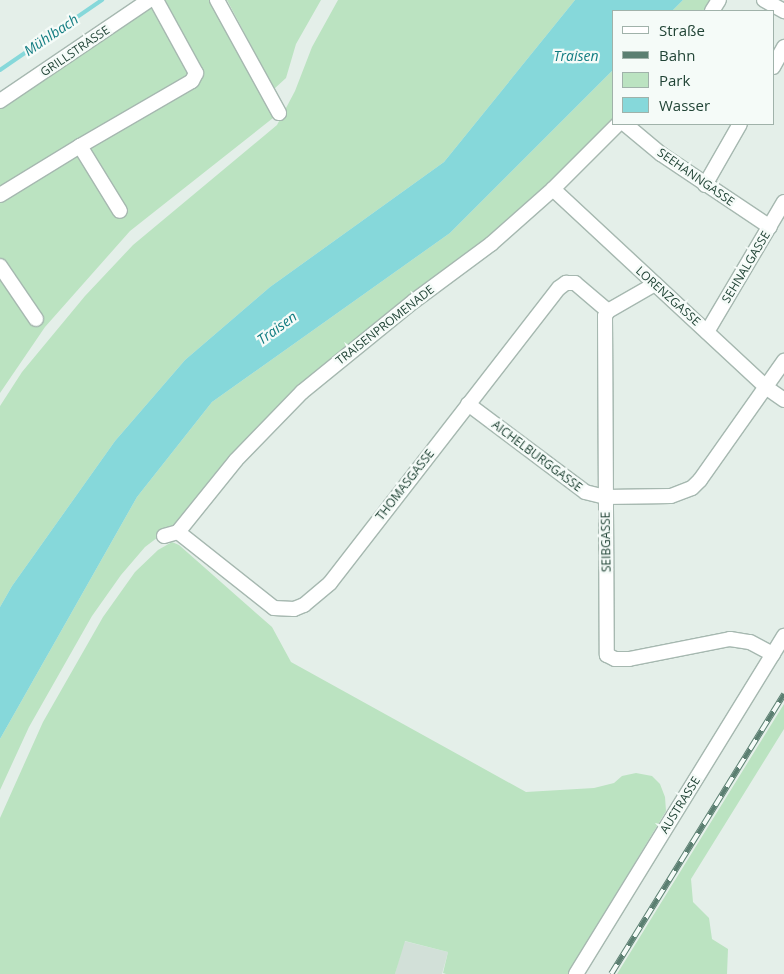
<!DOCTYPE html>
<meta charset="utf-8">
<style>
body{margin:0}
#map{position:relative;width:784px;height:974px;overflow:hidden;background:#e4efe9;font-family:"Open Sans",sans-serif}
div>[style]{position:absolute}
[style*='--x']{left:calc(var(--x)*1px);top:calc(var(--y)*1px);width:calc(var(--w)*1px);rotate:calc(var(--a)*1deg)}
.built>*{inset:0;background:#d2e0d8}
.green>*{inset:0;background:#bbe3c1}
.water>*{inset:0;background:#86d8da}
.stream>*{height:4px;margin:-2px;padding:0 2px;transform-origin:2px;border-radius:2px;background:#86d8da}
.roads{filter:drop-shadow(1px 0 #a6b8b0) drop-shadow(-1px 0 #a6b8b0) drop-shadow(0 1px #a6b8b0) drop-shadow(0 -1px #a6b8b0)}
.minor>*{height:14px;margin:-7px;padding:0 7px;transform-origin:7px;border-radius:7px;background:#fff}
.rail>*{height:5.5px;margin-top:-2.75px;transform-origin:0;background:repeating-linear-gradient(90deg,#f5fbf8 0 11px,#5b7f71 0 22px);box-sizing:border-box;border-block:1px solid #5b7f71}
span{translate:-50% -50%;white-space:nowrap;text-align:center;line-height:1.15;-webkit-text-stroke:4.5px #f5fbf8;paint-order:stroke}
.street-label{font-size:12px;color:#214436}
.water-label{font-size:14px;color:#127d82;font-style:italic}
.legend{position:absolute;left:612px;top:10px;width:162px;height:115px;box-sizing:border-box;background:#f5fbf8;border:1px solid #a0b2aa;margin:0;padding:6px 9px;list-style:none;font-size:15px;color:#214436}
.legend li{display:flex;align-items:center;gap:10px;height:25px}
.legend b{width:25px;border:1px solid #a0b2aa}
</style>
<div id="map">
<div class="built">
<i style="clip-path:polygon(404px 941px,448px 952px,442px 974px,395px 974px)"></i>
</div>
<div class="green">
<i style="clip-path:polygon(139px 0,218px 0,273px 118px,130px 231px,45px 327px,0 393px,0 93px)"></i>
<i style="clip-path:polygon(227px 0,321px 0,296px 44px,286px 78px,274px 89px)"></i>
<i style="clip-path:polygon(338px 0,575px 0,444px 162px,270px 287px,185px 360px,115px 441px,12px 586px,0 607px,0 406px,22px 372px,85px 296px,133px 245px,277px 125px,295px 91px,312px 47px)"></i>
<i style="clip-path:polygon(683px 0,712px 0,704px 11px,672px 11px)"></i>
<i style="clip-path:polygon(613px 70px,613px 118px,549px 184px,493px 234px,331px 359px,291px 395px,243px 444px,174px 525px,145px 547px,121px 575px,92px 616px,29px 727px,0 790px,0 739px,137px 497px,212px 402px,450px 233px)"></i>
<i style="clip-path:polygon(172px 542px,179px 545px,272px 627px,291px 662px,526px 792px,594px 788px,614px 783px,622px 776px,636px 773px,652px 776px,660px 784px,665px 797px,666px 811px,568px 974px,446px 974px,443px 973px,448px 952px,405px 941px,395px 974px,0 974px,0 818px,43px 722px,103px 617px,135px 572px,158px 550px)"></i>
<i style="clip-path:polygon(784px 704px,784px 729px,691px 879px,693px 902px,709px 918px,712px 939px,728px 949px,727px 974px,617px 974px)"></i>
</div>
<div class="water">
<i style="clip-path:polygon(575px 0,683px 0,672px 11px,613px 11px,613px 70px,450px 233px,212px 402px,137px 497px,0 739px,0 607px,12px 586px,115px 441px,185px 360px,270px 287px,444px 162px)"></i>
</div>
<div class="stream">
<i style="--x:0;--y:70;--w:124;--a:-34.5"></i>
</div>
<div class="roads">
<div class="minor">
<i style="--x:217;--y:0;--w:129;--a:61.2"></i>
<i style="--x:764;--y:0;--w:23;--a:29"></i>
<i style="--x:712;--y:11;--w:13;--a:-58"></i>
<i style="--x:773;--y:67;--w:23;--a:-61"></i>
<i style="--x:0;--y:101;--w:180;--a:-34.1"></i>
<i style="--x:625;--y:124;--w:47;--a:39.8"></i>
<i style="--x:661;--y:154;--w:131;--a:33.8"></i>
<i style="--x:80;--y:146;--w:76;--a:58.4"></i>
<i style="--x:705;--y:185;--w:70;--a:-60.2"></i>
<i style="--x:553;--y:189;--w:292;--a:42.9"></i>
<i style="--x:767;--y:388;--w:21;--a:35"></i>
<i style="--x:0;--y:195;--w:94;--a:-31.5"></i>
<i style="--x:80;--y:146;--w:129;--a:-30.1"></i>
<i style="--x:192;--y:81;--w:9;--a:-63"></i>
<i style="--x:196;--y:73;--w:83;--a:-118.7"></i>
<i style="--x:0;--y:266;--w:64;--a:55.8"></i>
<i style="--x:655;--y:284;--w:54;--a:150.1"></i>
<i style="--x:608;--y:311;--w:6;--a:121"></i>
<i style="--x:605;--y:316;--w:339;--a:89.7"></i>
<i style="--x:607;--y:655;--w:9;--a:27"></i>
<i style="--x:615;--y:659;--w:14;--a:0"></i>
<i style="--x:629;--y:659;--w:103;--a:-11.2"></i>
<i style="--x:730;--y:639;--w:20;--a:9"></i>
<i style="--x:750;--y:642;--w:26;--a:28"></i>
<i style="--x:707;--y:332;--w:151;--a:-59.4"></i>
<i style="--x:468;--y:404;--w:146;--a:36.9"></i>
<i style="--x:585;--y:492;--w:21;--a:14"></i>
<i style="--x:605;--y:497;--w:66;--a:-0.9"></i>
<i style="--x:671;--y:496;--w:22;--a:-21"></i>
<i style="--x:692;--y:488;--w:11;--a:-45"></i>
<i style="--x:700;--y:480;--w:146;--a:-54.8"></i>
<i style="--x:178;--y:532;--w:122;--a:38.4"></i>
<i style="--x:274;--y:608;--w:20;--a:3"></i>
<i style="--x:294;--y:609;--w:11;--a:-22"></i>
<i style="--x:304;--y:605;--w:34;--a:-40"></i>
<i style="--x:330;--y:583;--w:373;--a:-52.2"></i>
<i style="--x:559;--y:288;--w:9;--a:-36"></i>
<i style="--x:566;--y:283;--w:9;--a:0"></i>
<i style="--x:575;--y:283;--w:43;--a:40.3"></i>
<i style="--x:164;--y:536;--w:15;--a:-16"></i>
<i style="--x:178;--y:532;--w:92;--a:-51.1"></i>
<i style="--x:236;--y:460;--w:95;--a:-45.9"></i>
<i style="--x:302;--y:392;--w:144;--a:-39.1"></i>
<i style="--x:414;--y:301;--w:96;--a:-36.5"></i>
<i style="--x:491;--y:244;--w:83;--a:-41.6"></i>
<i style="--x:553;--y:189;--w:92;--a:-45"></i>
<i style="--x:576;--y:974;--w:397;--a:-58.4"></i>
</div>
</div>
<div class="rail">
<i style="--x:611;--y:974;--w:329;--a:-58.3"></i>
</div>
<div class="street-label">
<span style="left:75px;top:51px;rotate:-34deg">GRILLSTRASSE</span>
<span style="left:696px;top:177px;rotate:35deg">SEEHANNGASSE</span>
<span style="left:746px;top:267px;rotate:-59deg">SEHNALGASSE</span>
<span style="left:668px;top:296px;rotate:42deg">LORENZGASSE</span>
<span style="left:385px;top:325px;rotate:-38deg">TRAISENPROMENADE</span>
<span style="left:537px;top:456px;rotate:37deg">AICHELBURGGASSE</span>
<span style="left:405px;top:485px;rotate:-52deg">THOMASGASSE</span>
<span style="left:606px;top:542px;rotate:-91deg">SEIBGASSE</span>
<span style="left:680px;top:805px;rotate:-58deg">AUSTRASSE</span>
</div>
<div class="water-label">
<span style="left:51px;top:35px;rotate:-34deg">Mühlbach</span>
<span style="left:576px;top:56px">Traisen</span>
<span style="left:277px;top:328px;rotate:-36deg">Traisen</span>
</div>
<ul class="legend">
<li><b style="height:6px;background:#fff"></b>Straße</li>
<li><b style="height:6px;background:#5b7f71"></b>Bahn</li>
<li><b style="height:14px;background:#bbe3c1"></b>Park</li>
<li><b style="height:14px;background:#86d8da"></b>Wasser</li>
</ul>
</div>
